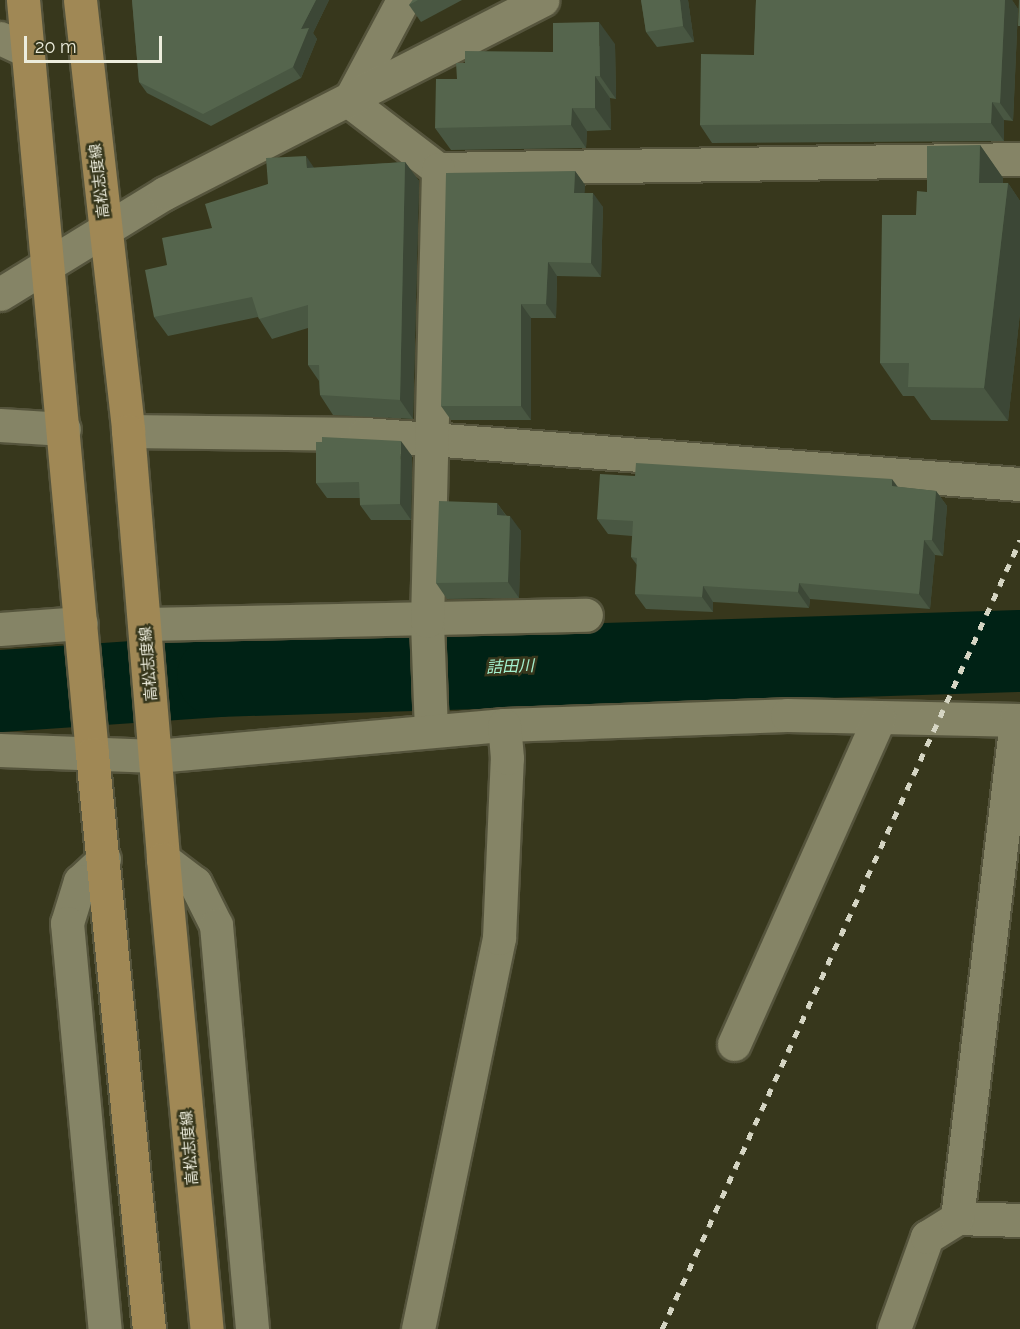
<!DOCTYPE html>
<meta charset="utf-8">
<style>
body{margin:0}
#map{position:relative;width:1020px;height:1329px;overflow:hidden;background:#37371c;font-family:Raleway,"Noto Sans JP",sans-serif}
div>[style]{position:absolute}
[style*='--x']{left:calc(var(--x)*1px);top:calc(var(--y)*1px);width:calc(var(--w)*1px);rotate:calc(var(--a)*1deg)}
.river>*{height:82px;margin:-41px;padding:0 41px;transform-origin:41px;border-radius:41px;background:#002215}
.roads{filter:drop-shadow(2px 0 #55543c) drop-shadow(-2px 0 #55543c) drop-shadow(0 2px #55543c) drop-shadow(0 -2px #55543c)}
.minor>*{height:33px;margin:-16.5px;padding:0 16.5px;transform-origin:16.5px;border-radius:16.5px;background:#858466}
.major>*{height:33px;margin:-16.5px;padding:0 16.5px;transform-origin:16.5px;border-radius:16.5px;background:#a08855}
.rail>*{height:4.5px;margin-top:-2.25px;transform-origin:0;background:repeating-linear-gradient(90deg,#d5d5c3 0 8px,transparent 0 16px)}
.wall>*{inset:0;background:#495742}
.shaded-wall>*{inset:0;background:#3c4736}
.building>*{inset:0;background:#55654d}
span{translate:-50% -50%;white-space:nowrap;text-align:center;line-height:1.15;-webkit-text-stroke:5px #37371c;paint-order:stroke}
.street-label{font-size:15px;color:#ededdd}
.water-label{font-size:16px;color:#a4f0ce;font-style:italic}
.scale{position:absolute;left:24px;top:36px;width:138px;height:27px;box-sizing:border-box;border:3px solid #ededdd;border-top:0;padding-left:8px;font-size:18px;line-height:21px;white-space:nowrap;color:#ededdd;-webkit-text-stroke:4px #37371c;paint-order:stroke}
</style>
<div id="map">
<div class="river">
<i style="--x:0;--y:691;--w:219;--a:-3.9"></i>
<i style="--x:218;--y:676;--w:802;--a:-1.79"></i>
</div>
<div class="roads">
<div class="minor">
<i style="--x:403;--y:0;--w:115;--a:118.1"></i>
<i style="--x:349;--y:101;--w:112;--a:37.4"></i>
<i style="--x:438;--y:169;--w:582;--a:-0.98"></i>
<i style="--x:0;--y:38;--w:31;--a:25"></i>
<i style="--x:0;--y:294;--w:193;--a:-31.5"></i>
<i style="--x:165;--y:193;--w:424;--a:-27.1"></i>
<i style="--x:0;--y:425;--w:64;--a:3.6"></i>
<i style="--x:128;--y:431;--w:237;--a:0.7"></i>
<i style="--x:365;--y:434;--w:657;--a:4.37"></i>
<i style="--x:146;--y:624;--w:440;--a:-1.2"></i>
<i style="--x:0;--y:629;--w:81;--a:-4.2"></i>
<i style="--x:431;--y:731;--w:110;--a:-92.1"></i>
<i style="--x:427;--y:621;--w:452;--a:-88.6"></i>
<i style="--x:0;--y:750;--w:156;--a:2.2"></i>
<i style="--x:156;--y:756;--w:349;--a:-5.1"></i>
<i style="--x:504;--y:725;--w:283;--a:-2"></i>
<i style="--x:787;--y:715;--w:233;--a:1.2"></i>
<i style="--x:104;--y:859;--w:33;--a:137"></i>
<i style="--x:80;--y:881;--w:44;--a:107.2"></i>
<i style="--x:67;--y:923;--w:408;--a:84.7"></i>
<i style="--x:163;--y:859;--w:40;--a:37"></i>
<i style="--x:195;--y:883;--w:47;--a:63.4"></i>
<i style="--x:216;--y:925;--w:406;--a:84.9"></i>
<i style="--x:734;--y:1044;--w:356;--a:-66"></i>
<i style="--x:957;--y:1218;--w:63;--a:1.8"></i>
<i style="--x:418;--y:1329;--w:399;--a:-78.3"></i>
<i style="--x:499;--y:938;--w:180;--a:-87.5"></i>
<i style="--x:507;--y:758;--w:33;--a:-95"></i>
<i style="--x:894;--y:1329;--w:98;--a:-70.3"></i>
<i style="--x:927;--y:1237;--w:36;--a:-32"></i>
<i style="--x:957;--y:1218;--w:501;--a:-83.24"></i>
</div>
<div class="major">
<i style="--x:23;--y:0;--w:757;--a:84.77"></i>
<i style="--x:92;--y:754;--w:578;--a:84.34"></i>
<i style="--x:80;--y:0;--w:434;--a:83.6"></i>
<i style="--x:128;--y:431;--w:429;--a:85.3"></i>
<i style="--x:163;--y:859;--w:472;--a:84.7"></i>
</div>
</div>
<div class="rail">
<i style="--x:662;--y:1329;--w:866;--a:-65.59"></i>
</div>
<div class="wall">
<i style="clip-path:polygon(132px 0,329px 0,313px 33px,317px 39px,301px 78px,211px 126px,147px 93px,139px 82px)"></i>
<i style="clip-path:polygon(413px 0,462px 0,421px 22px,409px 5px)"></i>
<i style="clip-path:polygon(641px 0,688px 0,694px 42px,657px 47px,646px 32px)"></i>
<i style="clip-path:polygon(756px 0,1012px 0,1018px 9px,1013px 121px,1004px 120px,1004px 141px,712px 143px,700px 125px,754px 55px)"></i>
<i style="clip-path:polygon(615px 44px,616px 99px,610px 98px,611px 130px,587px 131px,586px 148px,451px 150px,435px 128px,457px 79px,465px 63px)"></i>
<i style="clip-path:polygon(980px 145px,1003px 178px,1003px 183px,1008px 183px,1020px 201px,1020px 313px,1008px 421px,931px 420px,914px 396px,903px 396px,880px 363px,916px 215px,927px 192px)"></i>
<i style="clip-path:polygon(405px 162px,419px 181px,413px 419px,333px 415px,320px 395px,319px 381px,308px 365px,308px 328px,272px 339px,258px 317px,168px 336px,154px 317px,167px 265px,268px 184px,314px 168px)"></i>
<i style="clip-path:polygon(575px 171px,585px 185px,584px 193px,603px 207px,601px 277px,557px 276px,556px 318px,531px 318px,531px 420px,451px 420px,441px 406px)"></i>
<i style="clip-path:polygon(412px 456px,411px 520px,371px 520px,360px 505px,360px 498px,327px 498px,316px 483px)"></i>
<i style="clip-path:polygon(635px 476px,898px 487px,936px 491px,947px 506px,943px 556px,935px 555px,930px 609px,810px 599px,809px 608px,713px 602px,713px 612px,646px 609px,635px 594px,637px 565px,631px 557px,632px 536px,608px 534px,597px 519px)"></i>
<i style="clip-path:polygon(497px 503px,506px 515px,521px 531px,519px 598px,447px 599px,436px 583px)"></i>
</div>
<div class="shaded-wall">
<i style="clip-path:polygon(316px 0,329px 0,313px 33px,317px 39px,301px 78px,293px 67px,301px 29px)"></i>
<i style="clip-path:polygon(680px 0,688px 0,694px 42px,683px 26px)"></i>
<i style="clip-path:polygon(1005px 0,1012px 0,1018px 9px,1013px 121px,1000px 103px)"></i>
<i style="clip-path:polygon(599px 22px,615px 44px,616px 99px,600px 76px)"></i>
<i style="clip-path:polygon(595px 76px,610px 98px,611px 130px,595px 108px)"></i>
<i style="clip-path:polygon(992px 102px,1004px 120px,1004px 141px,991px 123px)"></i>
<i style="clip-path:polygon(572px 108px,587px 131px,586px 148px,571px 125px)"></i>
<i style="clip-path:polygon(980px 145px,1003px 178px,1002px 216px,979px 183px)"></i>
<i style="clip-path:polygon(306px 156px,319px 175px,307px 168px)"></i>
<i style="clip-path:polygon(405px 162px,419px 181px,413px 419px,400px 400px)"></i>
<i style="clip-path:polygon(575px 171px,585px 185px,584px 207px,574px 193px)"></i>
<i style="clip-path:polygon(1008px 183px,1020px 201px,1020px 313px,1008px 421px,984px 388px)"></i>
<i style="clip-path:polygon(593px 193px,603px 207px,601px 277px,591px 263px)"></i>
<i style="clip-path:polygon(548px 262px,557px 276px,556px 318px,546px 304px)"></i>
<i style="clip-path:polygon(521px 304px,531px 318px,531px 420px,521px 406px)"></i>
<i style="clip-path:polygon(401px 441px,412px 456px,411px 520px,400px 504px)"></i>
<i style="clip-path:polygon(892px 479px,903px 494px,892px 486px)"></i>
<i style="clip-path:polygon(936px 491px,947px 506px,943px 556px,932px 540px)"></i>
<i style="clip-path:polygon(497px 503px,508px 519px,497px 515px)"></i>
<i style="clip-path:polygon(510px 516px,521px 531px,519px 598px,508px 582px)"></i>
<i style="clip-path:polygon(924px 540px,935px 555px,930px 609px,919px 594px)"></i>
<i style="clip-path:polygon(799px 583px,810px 599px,809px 608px,798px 592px)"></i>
<i style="clip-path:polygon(703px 586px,713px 602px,713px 612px,702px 597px)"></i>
</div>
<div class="building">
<i style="clip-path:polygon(132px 0,316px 0,301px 29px,309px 28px,293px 67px,203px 114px,139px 82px)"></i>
<i style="clip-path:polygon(413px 0,418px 0,409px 5px)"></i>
<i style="clip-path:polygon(641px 0,680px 0,683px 26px,646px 32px)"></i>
<i style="clip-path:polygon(756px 0,1005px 0,1000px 103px,992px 102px,991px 123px,700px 125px,701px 54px,754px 55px)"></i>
<i style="clip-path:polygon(1019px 0,1020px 0,1020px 26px,1018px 26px)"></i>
<i style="clip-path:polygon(599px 22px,600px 76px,595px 76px,595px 108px,572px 108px,571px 125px,435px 128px,436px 79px,457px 79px,456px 63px,465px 63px,465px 51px,553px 52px,553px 23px)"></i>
<i style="clip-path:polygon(980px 145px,979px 183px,1008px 183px,984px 388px,908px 387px,909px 363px,880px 363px,882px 215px,916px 215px,917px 191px,927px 192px,927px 146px)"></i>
<i style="clip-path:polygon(306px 156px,307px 168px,405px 162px,400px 400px,320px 395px,319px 365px,308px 365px,308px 305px,259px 319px,252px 297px,154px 317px,145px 270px,167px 265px,162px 238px,212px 228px,205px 204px,268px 184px,266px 158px)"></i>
<i style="clip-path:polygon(575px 171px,574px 193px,593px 193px,591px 263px,548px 262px,546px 304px,521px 304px,521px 406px,441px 406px,446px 173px)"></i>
<i style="clip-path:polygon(322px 437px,401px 441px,400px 504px,360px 505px,359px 482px,316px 483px,316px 442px,322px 442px)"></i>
<i style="clip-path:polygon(636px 463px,892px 479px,892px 486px,936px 491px,932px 540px,924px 540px,919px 594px,799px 583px,798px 592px,703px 586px,702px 597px,635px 594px,637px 558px,631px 557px,633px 521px,597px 519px,600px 474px,635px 476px)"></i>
<i style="clip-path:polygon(439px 501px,497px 503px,497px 515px,510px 516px,508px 582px,436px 583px)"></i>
</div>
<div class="street-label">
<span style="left:100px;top:181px;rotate:-97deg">高松志度線</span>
<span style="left:149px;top:664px;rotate:-95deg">高松志度線</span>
<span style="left:190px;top:1148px;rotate:-95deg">高松志度線</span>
</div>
<div class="water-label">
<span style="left:510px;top:667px;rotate:-2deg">詰田川</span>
</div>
<div class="scale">20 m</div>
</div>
